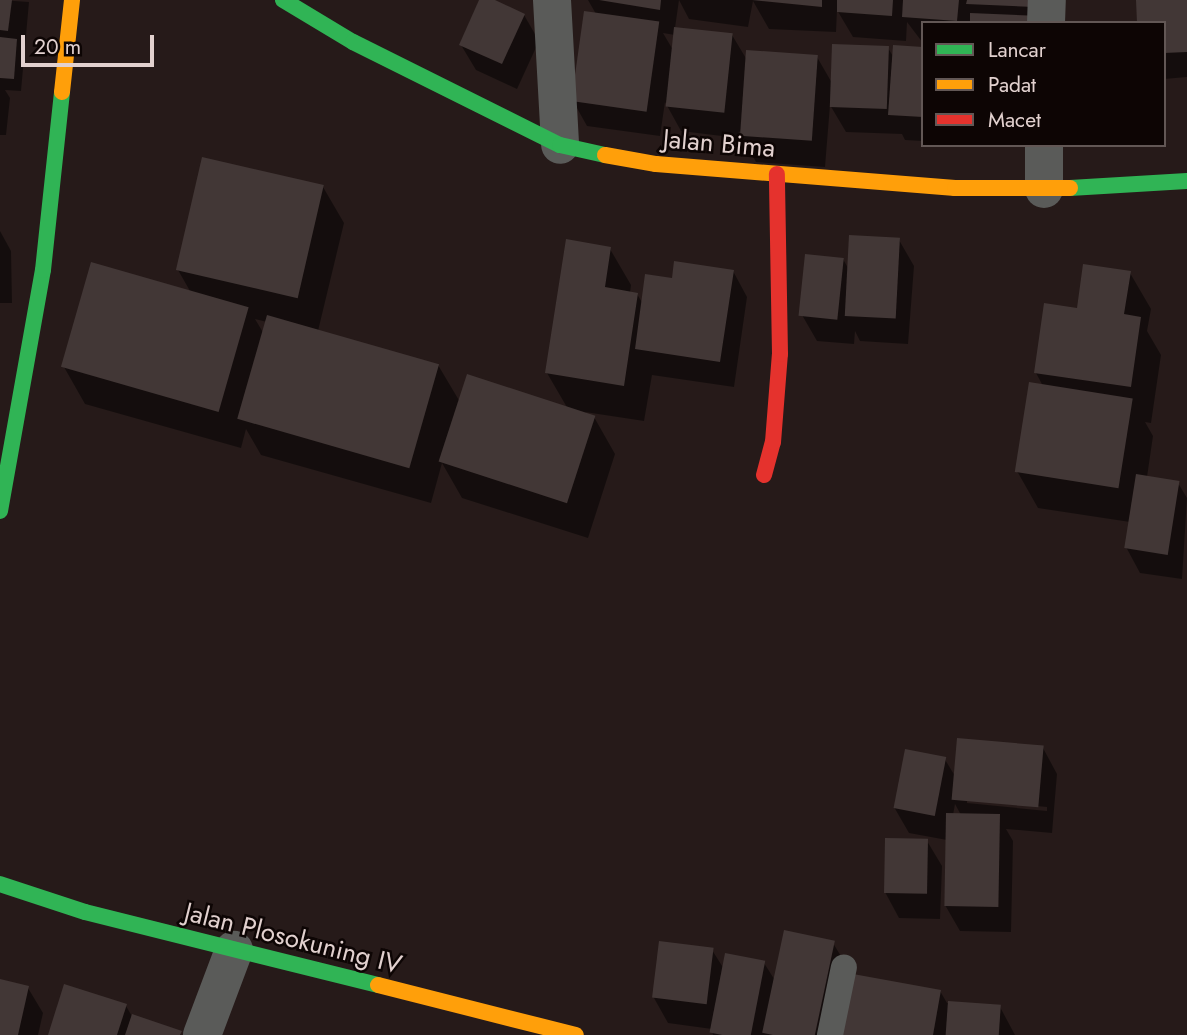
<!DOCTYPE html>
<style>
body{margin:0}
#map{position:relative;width:1187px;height:1035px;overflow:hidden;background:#261a19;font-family:Jost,sans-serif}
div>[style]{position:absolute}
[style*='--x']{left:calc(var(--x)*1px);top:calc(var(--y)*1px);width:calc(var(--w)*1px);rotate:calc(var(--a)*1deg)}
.shadow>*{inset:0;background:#0007}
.building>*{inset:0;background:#423736;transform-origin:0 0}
.lane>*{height:26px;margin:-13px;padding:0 13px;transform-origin:13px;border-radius:13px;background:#5a5b59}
.street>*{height:38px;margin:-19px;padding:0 19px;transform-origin:19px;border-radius:19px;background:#5a5b59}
.fast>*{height:16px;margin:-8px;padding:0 8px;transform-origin:8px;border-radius:8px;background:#30b455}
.slow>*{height:16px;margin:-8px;padding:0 8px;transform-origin:8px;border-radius:8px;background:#ff9f0a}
.jam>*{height:16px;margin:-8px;padding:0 8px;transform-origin:8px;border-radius:8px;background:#e5322d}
span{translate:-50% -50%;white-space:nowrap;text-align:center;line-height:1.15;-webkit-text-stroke:5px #0d0504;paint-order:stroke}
.street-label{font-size:26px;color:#e2d1cf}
.legend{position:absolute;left:921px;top:21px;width:245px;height:126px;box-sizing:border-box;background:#0d0504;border:2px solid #625755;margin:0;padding:9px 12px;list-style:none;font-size:21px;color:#e2d1cf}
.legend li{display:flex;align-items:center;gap:14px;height:35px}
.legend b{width:35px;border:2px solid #625755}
.scale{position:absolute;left:21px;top:35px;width:133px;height:32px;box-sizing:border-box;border:4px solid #e2d1cf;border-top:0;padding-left:9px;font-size:21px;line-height:24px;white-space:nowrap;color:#e2d1cf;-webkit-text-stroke:5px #0d0504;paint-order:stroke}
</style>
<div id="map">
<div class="shadow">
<i style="clip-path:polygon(0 0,29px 2px,21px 91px,5px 90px,10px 98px,6px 135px,0 135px)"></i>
<i style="clip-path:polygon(481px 0,524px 15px,539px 41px,517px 89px,476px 70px,461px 45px)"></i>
<i style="clip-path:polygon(evenodd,588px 0,1049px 0,1048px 23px,923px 23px,923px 43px,907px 22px,906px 41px,853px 37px,837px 10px,836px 32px,769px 29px,753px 1px,748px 27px,689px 19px,679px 0,675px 28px,732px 35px,747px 60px,817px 57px,832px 83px,888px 48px,894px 58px,923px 49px,923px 141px,905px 140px,902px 134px,846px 132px,830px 105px,825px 167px,756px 162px,739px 131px,738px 138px,681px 131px,665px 102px,660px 136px,587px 126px,573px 101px,596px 14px,588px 0,663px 33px,675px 35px,673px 50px,663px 33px)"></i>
<i style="clip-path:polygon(1138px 0,1187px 0,1187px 77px,1164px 79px,1164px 23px)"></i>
<i style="clip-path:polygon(evenodd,323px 187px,344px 223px,318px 331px,438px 365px,460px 402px,568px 409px,547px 373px,610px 249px,631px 285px,630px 293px,637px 294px,643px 304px,673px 280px,733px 271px,747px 297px,734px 387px,652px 375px,644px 421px,585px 412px,594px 417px,615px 454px,588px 538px,462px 498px,442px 463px,431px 503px,261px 455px,246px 429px,241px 448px,85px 404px,64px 367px,190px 291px,178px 270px,323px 187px,255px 319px,267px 322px,264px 334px,255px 319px)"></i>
<i style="clip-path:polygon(0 231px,11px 251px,12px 303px,0 303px)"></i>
<i style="clip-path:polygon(899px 240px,914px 266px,908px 344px,860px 341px,855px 331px,854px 344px,817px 341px,802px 315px,843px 259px,848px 268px)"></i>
<i style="clip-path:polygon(1130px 273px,1151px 309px,1147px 331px,1161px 355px,1151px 423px,1145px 422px,1153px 436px,1147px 477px,1178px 483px,1187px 498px,1182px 579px,1140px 573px,1126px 547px,1130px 522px,1038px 508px,1017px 471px,1043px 386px,1036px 373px,1079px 309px)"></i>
<i style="clip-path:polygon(evenodd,1043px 748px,1057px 774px,1052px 833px,1006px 829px,1013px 841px,1011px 932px,960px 931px,945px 905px,947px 840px,909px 833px,894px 807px,944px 758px,955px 776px,1043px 748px,967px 799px,1047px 807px,1047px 811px,967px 803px,967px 799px,1043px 748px,955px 804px,961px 815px,953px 815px,955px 804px)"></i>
<i style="clip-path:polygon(927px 841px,942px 866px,940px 919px,899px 918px,885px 892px)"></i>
<i style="clip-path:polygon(833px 943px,848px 968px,834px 1035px,713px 1035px,712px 1029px,668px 1023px,654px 998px,712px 950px,724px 969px,764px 963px,776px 982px)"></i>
<i style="clip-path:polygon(0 981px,28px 988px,43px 1013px,38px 1035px,0 1035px)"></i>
<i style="clip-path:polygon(940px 991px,947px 1003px,1000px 1007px,1015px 1035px,844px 1035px)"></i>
<i style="clip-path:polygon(126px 1006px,133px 1018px,182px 1035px,50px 1035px)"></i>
</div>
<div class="building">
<i style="clip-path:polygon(0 0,12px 0,8px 31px,0 30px)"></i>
<i style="clip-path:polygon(479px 0,495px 0,525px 14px,502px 64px,459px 45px)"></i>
<i style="clip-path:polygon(599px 0,661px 0,660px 10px)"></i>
<i style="clip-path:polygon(752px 0,822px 0,822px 7px)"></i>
<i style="clip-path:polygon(837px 0,893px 0,892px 16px,837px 12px)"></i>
<i style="clip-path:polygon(903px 0,959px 0,957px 21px,902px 17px)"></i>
<i style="clip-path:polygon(967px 0,1034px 0,1034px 7px,966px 4px)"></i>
<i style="clip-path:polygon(1136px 0,1187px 0,1187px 52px,1164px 53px,1164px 23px,1137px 23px)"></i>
<i style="left:584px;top:11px;width:76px;height:91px;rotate:8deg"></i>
<i style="clip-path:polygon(970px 13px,1041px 16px,1040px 23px,970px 23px)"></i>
<i style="left:674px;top:27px;width:59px;height:80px;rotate:6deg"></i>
<i style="clip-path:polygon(0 37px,17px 39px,14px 79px,0 78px)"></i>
<i style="left:832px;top:44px;width:57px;height:63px;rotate:2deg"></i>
<i style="clip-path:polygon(893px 45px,923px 47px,923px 117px,888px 115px)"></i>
<i style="left:746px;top:50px;width:72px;height:86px;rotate:4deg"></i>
<i style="left:202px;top:157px;width:125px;height:116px;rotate:13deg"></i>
<i style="left:849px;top:235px;width:51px;height:81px;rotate:3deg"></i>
<i style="clip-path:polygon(566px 239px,611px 247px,605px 287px,638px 293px,624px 386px,545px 373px)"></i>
<i style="left:805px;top:254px;width:39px;height:62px;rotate:6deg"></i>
<i style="clip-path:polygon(674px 261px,734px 270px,720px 362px,635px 349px,645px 274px,672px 278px)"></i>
<i style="left:91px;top:262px;width:164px;height:109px;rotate:16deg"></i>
<i style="clip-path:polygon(1083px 264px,1131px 271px,1124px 314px,1141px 317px,1131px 387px,1034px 373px,1044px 303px,1077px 308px)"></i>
<i style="left:267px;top:315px;width:179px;height:108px;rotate:16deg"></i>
<i style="left:467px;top:374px;width:135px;height:92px;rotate:18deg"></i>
<i style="left:1029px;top:382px;width:105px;height:91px;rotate:9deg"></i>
<i style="left:1136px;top:474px;width:44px;height:75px;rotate:9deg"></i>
<i style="left:957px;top:738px;width:87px;height:62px;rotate:5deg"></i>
<i style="left:905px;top:749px;width:42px;height:60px;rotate:11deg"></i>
<i style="left:946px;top:813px;width:54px;height:93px;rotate:1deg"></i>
<i style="left:885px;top:838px;width:43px;height:55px;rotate:1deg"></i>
<i style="left:784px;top:930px;width:52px;height:105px;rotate:12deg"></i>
<i style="left:659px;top:941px;width:55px;height:57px;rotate:7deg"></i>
<i style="left:725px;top:953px;width:41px;height:81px;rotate:11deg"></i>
<i style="clip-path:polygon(853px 974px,941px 990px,933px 1035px,842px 1035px)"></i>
<i style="clip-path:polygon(0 979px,29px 986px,18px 1035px,0 1035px)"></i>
<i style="clip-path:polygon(64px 984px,127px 1004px,117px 1035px,48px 1035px)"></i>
<i style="left:948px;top:1001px;width:53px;height:34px;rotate:4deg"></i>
<i style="clip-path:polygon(132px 1014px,182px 1031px,180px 1035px,125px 1035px)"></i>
</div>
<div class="lane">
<i style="--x:830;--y:1035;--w:69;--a:-78.4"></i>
</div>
<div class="street">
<i style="--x:552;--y:0;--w:145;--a:86.8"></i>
<i style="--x:1046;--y:23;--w:23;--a:-88"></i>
<i style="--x:1044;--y:189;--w:44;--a:-90"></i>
<i style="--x:202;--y:1035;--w:91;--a:-69.4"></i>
</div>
<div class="fast">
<i style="--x:283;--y:0;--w:82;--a:31"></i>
<i style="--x:353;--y:42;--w:231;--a:26.5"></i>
<i style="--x:560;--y:145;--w:46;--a:12.5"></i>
<i style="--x:1070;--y:188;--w:117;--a:-3.4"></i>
<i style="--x:0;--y:511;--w:245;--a:-79.9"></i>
<i style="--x:43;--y:270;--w:179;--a:-83.9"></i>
<i style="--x:0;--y:884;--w:89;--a:18.2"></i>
<i style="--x:85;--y:912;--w:302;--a:14"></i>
</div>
<div class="slow">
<i style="--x:62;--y:92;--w:93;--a:-83.8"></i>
<i style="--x:605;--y:155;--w:52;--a:10"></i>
<i style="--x:656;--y:164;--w:300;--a:4.6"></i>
<i style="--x:955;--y:188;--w:115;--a:0"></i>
<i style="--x:378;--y:985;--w:204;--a:14.2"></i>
</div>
<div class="jam">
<i style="--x:764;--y:475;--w:34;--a:-75"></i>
<i style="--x:773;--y:442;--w:88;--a:-85.5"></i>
<i style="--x:780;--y:354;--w:180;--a:-91"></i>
</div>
<div class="street-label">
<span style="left:719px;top:144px;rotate:5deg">Jalan Bima</span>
<span style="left:293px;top:939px;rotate:14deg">Jalan Plosokuning IV</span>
</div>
<ul class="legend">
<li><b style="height:9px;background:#30b455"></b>Lancar</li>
<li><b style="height:9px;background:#ff9f0a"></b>Padat</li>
<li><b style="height:9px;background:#e5322d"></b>Macet</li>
</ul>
<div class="scale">20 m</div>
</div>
